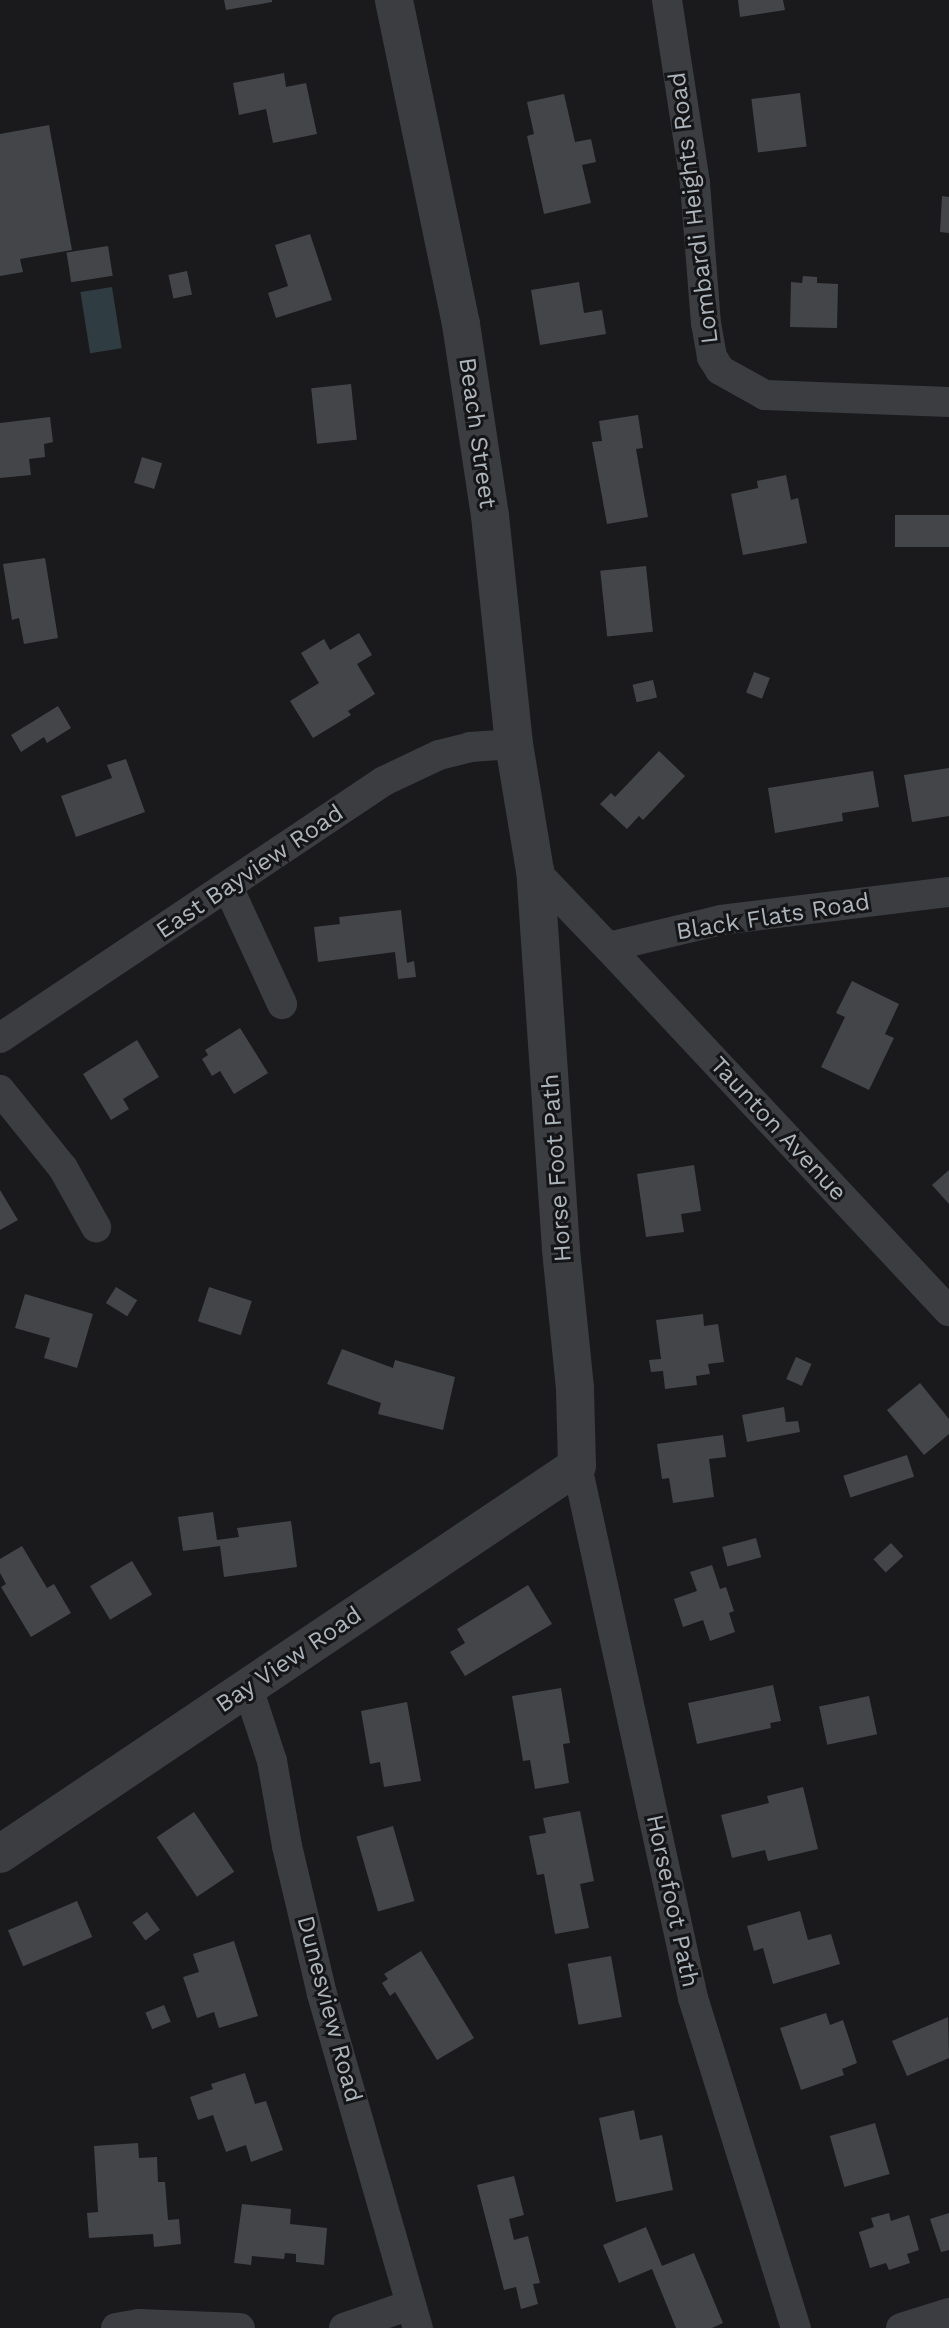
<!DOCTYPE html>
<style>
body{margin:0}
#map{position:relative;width:949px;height:2328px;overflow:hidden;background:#1a1a1c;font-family:"Work Sans",sans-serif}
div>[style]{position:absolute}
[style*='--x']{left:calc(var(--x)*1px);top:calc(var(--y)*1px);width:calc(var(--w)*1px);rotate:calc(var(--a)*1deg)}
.water>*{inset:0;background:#2f3c41;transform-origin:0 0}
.building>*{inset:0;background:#444549;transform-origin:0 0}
.minor>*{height:30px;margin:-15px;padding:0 15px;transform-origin:15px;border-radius:15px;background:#3b3d41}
.tertiary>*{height:38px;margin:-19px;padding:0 19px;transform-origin:19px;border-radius:19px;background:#3b3d41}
span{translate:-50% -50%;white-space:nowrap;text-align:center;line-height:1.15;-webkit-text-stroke:6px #151517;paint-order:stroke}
.street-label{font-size:24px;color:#acb4bc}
</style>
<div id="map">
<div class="water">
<i style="left:112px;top:287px;width:62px;height:32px;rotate:81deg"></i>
</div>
<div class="building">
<i style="clip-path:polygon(224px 0,272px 0,272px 2px,226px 10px)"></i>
<i style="clip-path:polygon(738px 0,783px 0,785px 10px,740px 17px)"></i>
<i style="clip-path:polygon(284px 73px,286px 87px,306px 83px,317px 134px,273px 143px,266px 109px,239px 115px,233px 83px)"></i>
<i style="left:800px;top:93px;width:54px;height:49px;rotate:83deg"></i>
<i style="clip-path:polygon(564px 94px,575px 142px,591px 139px,596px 162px,582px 165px,591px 203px,544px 214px,527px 136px,534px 134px,527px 102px)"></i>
<i style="clip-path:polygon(49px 125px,72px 250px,20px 259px,23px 272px,0 276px,0 134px)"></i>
<i style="clip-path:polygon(942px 196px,949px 197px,949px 233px,940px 232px)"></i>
<i style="clip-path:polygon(310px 234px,332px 300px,276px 318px,268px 293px,288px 286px,275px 245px)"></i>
<i style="left:108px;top:246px;width:30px;height:42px;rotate:81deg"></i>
<i style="left:187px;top:271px;width:24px;height:19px;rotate:78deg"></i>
<i style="clip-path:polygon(803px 276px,817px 277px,817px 283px,838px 284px,837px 328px,790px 327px,791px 282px,802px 283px)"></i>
<i style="clip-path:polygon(579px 282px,584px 313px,602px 310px,606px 334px,540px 345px,531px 290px)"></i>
<i style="left:351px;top:384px;width:56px;height:40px;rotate:84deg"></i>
<i style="clip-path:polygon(638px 415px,643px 448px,636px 449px,648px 517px,607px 524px,592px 442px,602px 441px,599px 421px)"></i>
<i style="clip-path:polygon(50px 417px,53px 442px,44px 444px,45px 457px,29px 459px,31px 475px,0 478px,0 423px)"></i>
<i style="left:142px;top:457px;width:21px;height:27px;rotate:17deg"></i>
<i style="clip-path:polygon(786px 475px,791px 500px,798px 498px,807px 543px,743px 555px,731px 494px,758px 488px,757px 481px)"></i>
<i style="left:895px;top:515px;width:54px;height:32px"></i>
<i style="clip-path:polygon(45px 558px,58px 638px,24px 644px,19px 618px,12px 620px,3px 564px)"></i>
<i style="left:646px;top:566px;width:66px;height:46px;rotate:84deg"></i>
<i style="clip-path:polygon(359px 633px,372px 655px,357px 664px,375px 694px,348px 711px,351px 715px,313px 738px,290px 701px,319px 683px,301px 653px,324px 639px,330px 650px)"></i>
<i style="left:754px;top:672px;width:17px;height:22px;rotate:21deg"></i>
<i style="left:653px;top:680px;width:18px;height:21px;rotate:77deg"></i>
<i style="clip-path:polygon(58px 706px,71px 728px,47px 743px,44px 737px,21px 752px,11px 735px)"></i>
<i style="clip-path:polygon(659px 751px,685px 776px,643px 820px,639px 816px,627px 829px,600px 804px,611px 793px,615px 797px)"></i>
<i style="clip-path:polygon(126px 759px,145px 812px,76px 837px,61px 796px,112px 778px,107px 765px)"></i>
<i style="clip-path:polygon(949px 768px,949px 816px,912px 822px,904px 775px)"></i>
<i style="clip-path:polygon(873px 771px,879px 807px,842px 813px,843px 821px,775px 833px,768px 788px)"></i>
<i style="clip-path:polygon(401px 910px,407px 963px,414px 961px,416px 977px,398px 979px,395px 952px,318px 962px,314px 927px,340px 924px,339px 917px)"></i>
<i style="clip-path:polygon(852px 981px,899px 1004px,885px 1034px,894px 1038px,869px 1090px,821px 1067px,845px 1017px,836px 1013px)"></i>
<i style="clip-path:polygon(240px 1028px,268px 1073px,234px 1094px,220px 1071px,212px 1076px,202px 1059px,208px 1055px,205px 1050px)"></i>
<i style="clip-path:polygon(137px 1040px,159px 1077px,123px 1099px,129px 1109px,111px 1120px,83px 1074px)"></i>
<i style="clip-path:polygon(694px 1165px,701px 1211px,681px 1214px,684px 1232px,646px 1237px,637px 1174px)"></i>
<i style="clip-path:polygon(949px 1170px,949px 1204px,932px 1185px)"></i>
<i style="clip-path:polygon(0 1190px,18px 1220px,0 1230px)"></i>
<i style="left:116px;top:1287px;width:25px;height:19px;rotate:32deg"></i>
<i style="left:209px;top:1287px;width:45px;height:36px;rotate:18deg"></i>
<i style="clip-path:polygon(25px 1294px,93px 1314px,77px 1368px,44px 1358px,50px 1338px,15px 1328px)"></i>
<i style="clip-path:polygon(703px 1314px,704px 1326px,718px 1324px,724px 1362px,708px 1364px,710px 1374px,696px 1376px,697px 1385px,665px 1389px,663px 1371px,651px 1372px,649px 1360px,661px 1359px,656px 1320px)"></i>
<i style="clip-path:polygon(342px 1349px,393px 1368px,395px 1360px,455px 1377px,443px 1430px,378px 1414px,381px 1403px,327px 1384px)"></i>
<i style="left:796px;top:1357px;width:17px;height:24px;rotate:24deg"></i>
<i style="clip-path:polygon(920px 1383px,949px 1419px,949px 1434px,924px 1455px,887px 1410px)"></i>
<i style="clip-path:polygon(784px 1407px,786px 1422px,798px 1421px,800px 1432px,747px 1442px,742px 1415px)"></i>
<i style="clip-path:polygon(723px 1435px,726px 1457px,709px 1459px,714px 1497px,673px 1503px,669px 1478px,662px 1479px,657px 1444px)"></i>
<i style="left:907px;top:1455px;width:23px;height:67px;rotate:72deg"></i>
<i style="clip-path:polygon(213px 1512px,217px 1540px,239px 1537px,237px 1528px,291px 1521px,297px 1567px,224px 1577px,220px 1546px,183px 1551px,178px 1517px)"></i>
<i style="left:756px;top:1538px;width:20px;height:35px;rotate:75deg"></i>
<i style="left:891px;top:1543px;width:18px;height:24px;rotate:47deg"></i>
<i style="clip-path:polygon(22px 1546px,47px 1588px,54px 1584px,71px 1613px,31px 1637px,1px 1587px,6px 1584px,0 1573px,0 1559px)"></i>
<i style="left:132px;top:1561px;width:39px;height:49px;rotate:59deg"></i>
<i style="clip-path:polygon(712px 1565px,720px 1589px,726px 1587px,734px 1611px,729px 1613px,735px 1632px,710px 1641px,703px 1620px,683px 1627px,674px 1599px,697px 1591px,690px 1572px)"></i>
<i style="clip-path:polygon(528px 1585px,552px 1624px,465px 1676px,450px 1652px,465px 1643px,457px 1629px)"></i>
<i style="clip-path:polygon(773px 1685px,781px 1721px,770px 1723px,771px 1728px,697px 1744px,688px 1703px)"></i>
<i style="clip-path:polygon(561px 1688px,570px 1743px,563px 1744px,569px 1783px,535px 1789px,530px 1760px,523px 1761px,512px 1696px)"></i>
<i style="left:869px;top:1696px;width:39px;height:51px;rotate:78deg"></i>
<i style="clip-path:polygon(407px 1702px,421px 1781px,384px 1787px,380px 1762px,370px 1764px,361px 1711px)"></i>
<i style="clip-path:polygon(803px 1787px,818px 1849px,768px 1861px,765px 1850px,732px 1858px,721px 1815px,769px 1803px,767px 1796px)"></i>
<i style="clip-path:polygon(580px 1811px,594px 1881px,580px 1884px,589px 1928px,555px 1934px,544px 1874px,537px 1875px,529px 1836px,546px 1833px,543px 1818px)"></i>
<i style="left:194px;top:1812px;width:72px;height:45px;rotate:56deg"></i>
<i style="left:393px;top:1826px;width:78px;height:38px;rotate:74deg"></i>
<i style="left:77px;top:1901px;width:39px;height:75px;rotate:67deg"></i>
<i style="clip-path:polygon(800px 1911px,808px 1940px,831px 1934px,840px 1964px,773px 1984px,763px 1948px,754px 1951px,747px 1926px)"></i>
<i style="left:147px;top:1912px;width:22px;height:18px;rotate:54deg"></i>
<i style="clip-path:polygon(234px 1941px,258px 2016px,219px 2028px,214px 2012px,197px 2018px,183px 1977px,199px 1972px,193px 1954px)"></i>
<i style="clip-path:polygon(421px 1951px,474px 2038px,437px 2060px,395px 1992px,390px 1996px,382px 1983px,388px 1979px,384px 1974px)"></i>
<i style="left:611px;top:1956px;width:62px;height:44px;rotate:80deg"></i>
<i style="left:164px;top:2005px;width:18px;height:20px;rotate:68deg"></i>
<i style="clip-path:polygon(826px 2013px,830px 2025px,843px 2020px,857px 2063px,842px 2069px,844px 2075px,801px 2090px,780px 2028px)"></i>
<i style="clip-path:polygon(948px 2017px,949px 2058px,907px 2076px,892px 2041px)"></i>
<i style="clip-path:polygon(245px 2073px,255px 2104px,266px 2101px,283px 2150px,251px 2162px,246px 2145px,226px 2152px,213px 2115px,198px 2120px,190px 2097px,213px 2089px,211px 2084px)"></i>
<i style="clip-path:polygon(634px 2110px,640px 2140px,662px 2135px,673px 2190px,616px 2202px,599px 2118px)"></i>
<i style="left:875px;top:2123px;width:53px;height:47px;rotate:74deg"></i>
<i style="clip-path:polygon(138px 2143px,139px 2158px,157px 2157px,158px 2182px,165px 2182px,168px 2220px,179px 2219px,181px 2244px,154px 2247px,153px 2234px,89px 2238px,87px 2213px,98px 2212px,94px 2146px)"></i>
<i style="clip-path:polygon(514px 2176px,524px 2215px,509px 2219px,514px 2240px,528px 2236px,540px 2283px,533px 2284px,538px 2304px,521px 2309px,516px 2287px,504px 2290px,477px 2185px)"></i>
<i style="clip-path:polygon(242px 2204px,291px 2209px,290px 2224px,327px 2228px,324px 2265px,296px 2262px,296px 2254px,285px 2253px,284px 2259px,252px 2256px,251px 2265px,234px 2263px)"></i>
<i style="clip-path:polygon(889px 2213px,891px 2221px,909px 2215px,919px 2250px,907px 2254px,910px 2263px,889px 2270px,886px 2263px,870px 2268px,859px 2232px,874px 2227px,871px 2218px)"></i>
<i style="clip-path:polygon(949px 2213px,949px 2250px,941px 2252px,930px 2219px)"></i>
<i style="clip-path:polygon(646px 2227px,662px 2266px,694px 2253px,723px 2323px,712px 2328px,676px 2328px,652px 2269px,619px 2283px,603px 2245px)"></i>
</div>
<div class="minor">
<i style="--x:667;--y:0;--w:186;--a:81.3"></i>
<i style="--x:695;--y:184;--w:139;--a:85.5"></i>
<i style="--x:706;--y:323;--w:35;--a:80"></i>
<i style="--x:712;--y:357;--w:15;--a:58"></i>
<i style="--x:720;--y:370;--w:51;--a:29.1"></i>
<i style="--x:765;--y:395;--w:184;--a:2.2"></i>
<i style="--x:535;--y:871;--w:105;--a:46.2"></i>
<i style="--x:608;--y:947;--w:116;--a:-13.4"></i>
<i style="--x:721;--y:920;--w:230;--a:-7"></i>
<i style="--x:228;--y:887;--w:129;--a:65.2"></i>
<i style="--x:608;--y:947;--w:499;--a:46.9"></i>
<i style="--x:0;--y:1038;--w:462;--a:-33.8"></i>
<i style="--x:384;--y:781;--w:61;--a:-25.3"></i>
<i style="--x:439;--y:755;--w:32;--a:-14"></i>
<i style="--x:470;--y:747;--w:44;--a:-3.9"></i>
<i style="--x:0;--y:1090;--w:100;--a:51.1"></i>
<i style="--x:63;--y:1168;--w:68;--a:60.8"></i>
<i style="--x:577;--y:1466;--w:544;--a:77.7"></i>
<i style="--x:693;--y:1998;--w:346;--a:72.7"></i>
<i style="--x:248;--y:1688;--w:77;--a:71.8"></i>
<i style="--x:272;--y:1761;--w:86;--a:80"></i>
<i style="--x:287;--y:1846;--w:152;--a:76.7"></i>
<i style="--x:322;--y:1994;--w:348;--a:74"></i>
<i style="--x:116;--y:2328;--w:23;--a:-10"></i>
<i style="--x:139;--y:2324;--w:101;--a:2.3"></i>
<i style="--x:344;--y:2328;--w:70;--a:-19.2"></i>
<i style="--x:901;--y:2328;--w:50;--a:-17.4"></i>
</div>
<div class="tertiary">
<i style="--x:0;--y:1854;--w:695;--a:-33.92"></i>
<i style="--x:577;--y:1466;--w:78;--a:-91.5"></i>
<i style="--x:575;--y:1388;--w:140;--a:-95.8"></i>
<i style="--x:561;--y:1249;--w:379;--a:-93.9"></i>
<i style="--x:535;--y:871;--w:129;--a:-99.4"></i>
<i style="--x:514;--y:744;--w:229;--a:-96"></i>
<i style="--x:490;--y:516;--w:194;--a:-98.6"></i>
<i style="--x:461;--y:324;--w:331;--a:-101.7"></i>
</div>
<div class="street-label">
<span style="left:694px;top:208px;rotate:-97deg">Lombardi Heights Road</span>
<span style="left:477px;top:433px;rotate:82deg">Beach Street</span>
<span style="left:250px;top:872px;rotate:-34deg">East Bayview Road</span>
<span style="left:773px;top:917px;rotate:-9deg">Black Flats Road</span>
<span style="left:778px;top:1129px;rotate:47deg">Taunton Avenue</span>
<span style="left:557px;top:1168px;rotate:-94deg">Horse Foot Path</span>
<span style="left:289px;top:1660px;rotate:-34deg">Bay View Road</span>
<span style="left:672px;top:1901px;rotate:78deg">Horsefoot Path</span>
<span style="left:329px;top:2009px;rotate:75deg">Dunesview Road</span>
</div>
</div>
